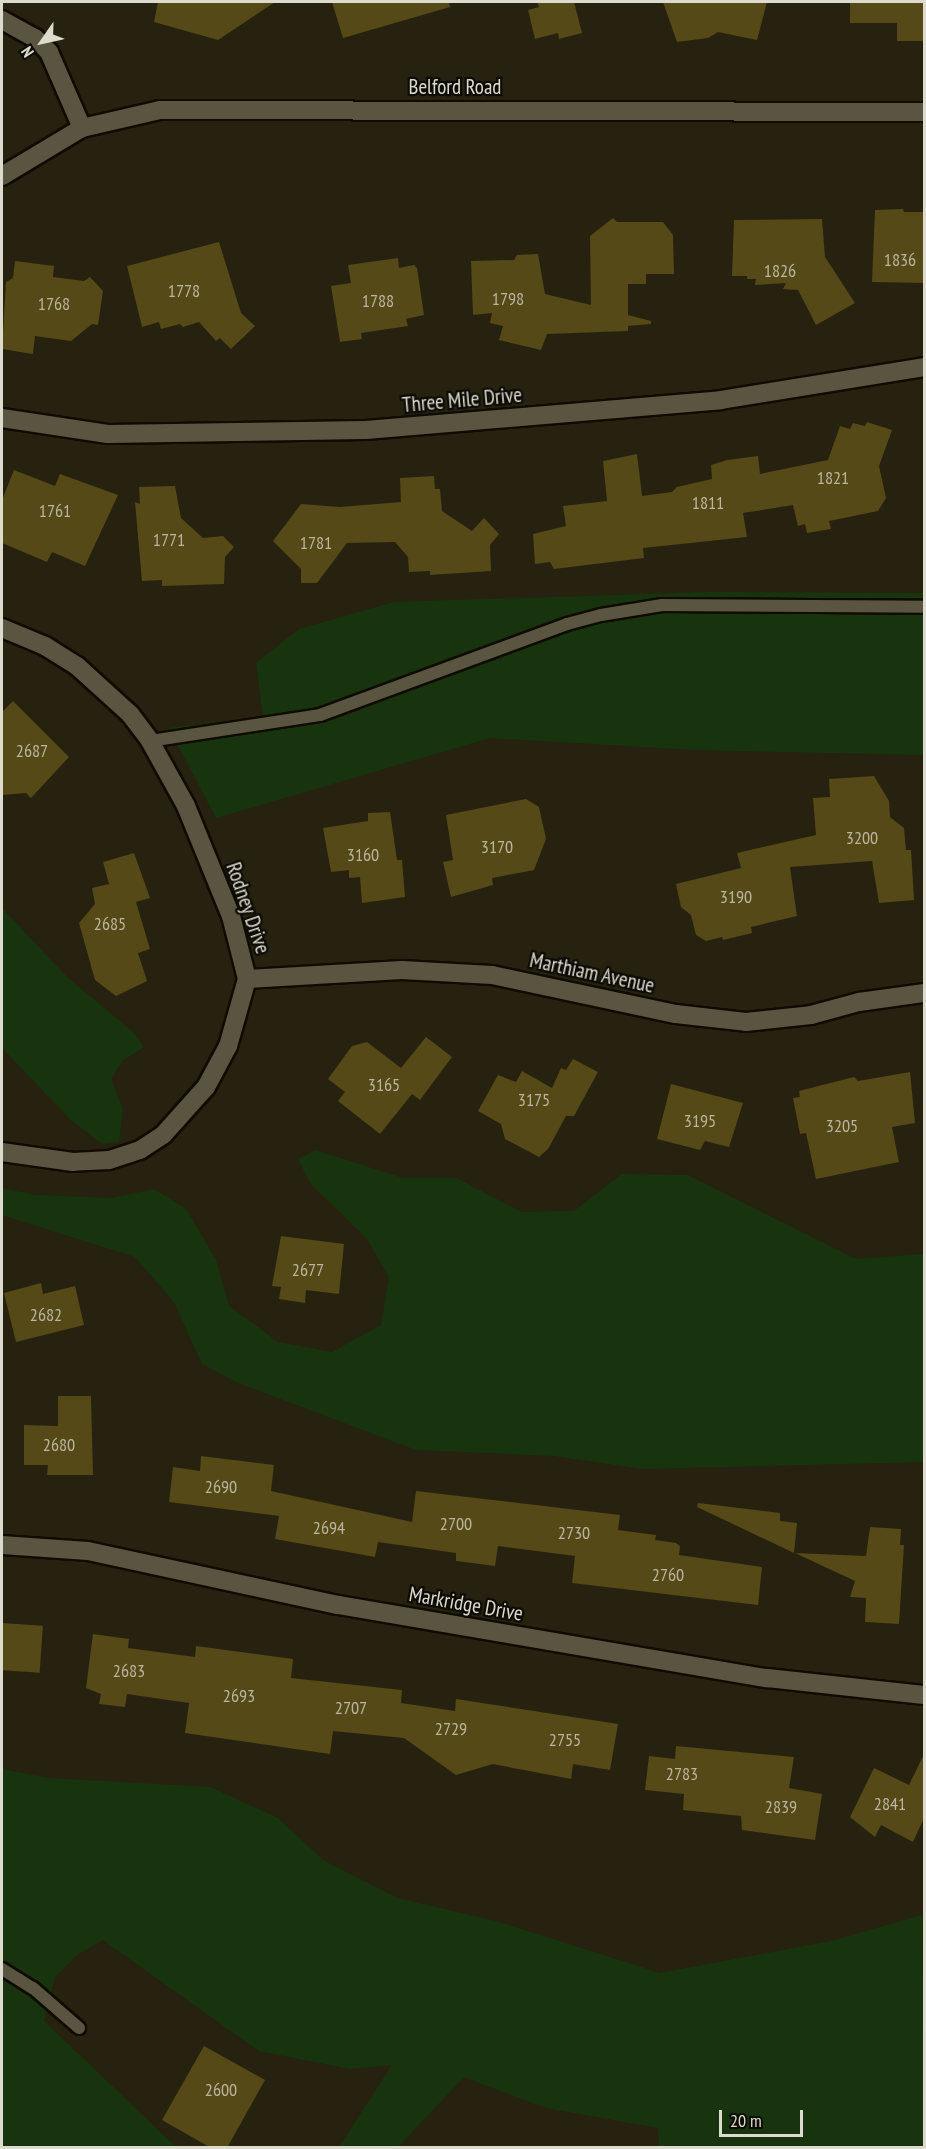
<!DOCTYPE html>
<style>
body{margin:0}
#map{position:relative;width:926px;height:2149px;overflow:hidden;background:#26220f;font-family:"PT Sans Narrow",sans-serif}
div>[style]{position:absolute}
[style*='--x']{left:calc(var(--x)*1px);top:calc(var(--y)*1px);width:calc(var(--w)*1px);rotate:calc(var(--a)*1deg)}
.green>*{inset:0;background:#17340f}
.building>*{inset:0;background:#554917;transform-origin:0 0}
.roads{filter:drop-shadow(2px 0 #0f0b00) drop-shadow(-2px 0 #0f0b00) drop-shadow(0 2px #0f0b00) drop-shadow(0 -2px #0f0b00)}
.lane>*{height:12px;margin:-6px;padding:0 6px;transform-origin:6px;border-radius:6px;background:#5a5541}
.street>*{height:18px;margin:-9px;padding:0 9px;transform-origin:9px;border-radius:9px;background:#5a5541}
span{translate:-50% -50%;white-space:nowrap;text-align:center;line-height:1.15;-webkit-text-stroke:4.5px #0d0b05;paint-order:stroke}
.number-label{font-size:18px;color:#bbb6a0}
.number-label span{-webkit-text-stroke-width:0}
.street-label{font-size:21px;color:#dddace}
.frame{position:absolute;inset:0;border:3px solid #dddace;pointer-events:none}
.north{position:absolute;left:12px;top:12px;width:60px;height:60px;-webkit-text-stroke:4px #0d0b05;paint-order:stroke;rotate:236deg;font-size:16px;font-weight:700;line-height:24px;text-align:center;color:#dddace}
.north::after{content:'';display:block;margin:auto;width:21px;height:27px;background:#dddace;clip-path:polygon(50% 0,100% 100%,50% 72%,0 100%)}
.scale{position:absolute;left:719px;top:2110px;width:84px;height:27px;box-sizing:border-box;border:3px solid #dddace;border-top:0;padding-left:8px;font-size:18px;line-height:21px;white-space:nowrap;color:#dddace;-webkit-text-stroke:4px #0d0b05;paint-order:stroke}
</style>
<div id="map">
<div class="green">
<i style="clip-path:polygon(710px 592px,924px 593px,924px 755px,695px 750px,490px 738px,216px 818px,169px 728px,263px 716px,256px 663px,299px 629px,394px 602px)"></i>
<i style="clip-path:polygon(2px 908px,67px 977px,133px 1032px,144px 1047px,122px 1061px,111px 1080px,123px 1109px,119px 1142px,102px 1144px,70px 1119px,2px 1048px)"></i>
<i style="clip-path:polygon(315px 1150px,403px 1178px,456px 1178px,522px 1212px,574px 1211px,622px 1174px,687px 1175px,856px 1259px,924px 1254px,924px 1462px,642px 1469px,554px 1456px,416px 1450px,238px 1383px,202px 1364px,174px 1302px,135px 1257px,2px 1215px,2px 1188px,35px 1195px,112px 1198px,154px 1189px,186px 1209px,216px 1260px,229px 1306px,278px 1342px,332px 1352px,381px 1325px,389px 1277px,367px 1239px,310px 1183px,298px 1159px)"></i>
<i style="clip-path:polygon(2px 1769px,48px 1778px,210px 1787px,278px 1818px,323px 1860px,397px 1898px,496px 1921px,660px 1973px,831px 1941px,922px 1915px,924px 2147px,659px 2147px,658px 2128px,546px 2108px,464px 2077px,398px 2147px,339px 2147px,392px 2065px,350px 2069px,259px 2051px,103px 1940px,77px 1955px,55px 1977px,44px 2021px,176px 2147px,2px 2147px)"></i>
</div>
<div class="building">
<i style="clip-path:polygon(158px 2px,275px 2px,218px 40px,154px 22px)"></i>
<i style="clip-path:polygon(332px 2px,449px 2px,450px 7px,343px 38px)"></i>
<i style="clip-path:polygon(537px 2px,574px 2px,582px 33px,559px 39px,558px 33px,535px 39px,528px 10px,539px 7px)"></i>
<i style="clip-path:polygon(663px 2px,767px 2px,757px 40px,718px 32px,708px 38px,677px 42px)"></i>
<i style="clip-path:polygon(850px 2px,924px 2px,924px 41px,897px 41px,897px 23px,850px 23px)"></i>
<i style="clip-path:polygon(903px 209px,904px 212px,924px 212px,924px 283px,872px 282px,875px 210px)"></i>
<i style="clip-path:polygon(613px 218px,617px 222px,663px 222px,673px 235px,674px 274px,646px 274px,646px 284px,628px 284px,628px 315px,651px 321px,651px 324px,628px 326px,628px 331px,547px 334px,541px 350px,499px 340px,503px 326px,490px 323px,492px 313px,473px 315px,471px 261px,514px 260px,517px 255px,538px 254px,545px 294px,591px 305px,590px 236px)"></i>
<i style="clip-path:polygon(822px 219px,825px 257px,855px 303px,816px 325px,798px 290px,783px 289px,786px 283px,755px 285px,756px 279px,747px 279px,747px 276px,732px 276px,734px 220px)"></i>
<i style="clip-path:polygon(219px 242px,241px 313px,255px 326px,231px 349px,220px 338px,216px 341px,199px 322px,183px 327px,180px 324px,161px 329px,159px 322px,142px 327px,127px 266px)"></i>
<i style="clip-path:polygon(398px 258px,399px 268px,414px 265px,417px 268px,424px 315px,406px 319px,408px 326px,361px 333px,362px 339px,340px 342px,331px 286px,351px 283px,348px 265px)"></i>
<i style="clip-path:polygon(15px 261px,54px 266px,53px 277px,84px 281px,90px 277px,103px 291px,98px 325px,92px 324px,71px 341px,35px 336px,33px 354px,2px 349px,6px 282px,13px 278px)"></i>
<i style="clip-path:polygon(867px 422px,892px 430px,879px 466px,886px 498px,878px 511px,829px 521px,831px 529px,807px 533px,805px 524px,798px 526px,793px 505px,743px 513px,747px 537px,643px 548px,644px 558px,554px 569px,550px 562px,535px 564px,533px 534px,566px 526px,563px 506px,607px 501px,603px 461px,637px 454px,642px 496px,672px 492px,677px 487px,712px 479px,711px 465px,727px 460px,758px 456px,760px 474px,828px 460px,840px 426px,850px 429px,853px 423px,865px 426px)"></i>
<i style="clip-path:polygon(14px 470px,55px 486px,60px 474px,118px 495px,85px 566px,52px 552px,47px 562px,2px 543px,2px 500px)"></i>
<i style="clip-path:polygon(434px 476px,435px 489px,440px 489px,442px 511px,472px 531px,484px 518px,499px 534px,490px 545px,491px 571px,430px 575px,430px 571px,409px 572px,408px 557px,395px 542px,347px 543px,317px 583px,301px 583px,301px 569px,273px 541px,301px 504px,340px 507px,401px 502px,400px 478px)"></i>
<i style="clip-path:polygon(175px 486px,181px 518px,203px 538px,223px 536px,234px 547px,225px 557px,224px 584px,162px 586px,162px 580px,142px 581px,135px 502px,140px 504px,139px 487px)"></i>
<i style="clip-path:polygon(13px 701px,69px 757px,31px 798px,26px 793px,2px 795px,2px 712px)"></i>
<i style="clip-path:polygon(874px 776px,889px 801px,890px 817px,904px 828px,906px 850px,911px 850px,914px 900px,879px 903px,872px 861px,790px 867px,797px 916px,751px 927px,752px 933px,723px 940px,722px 937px,706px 941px,696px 935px,691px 915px,681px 907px,676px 884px,741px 868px,737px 853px,816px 835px,813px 798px,830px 797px,829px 779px)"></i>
<i style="clip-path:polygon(526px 799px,539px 807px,546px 839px,534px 870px,492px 878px,493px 885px,451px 897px,443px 862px,453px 860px,446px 815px)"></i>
<i style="clip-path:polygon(390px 812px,397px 860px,402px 860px,405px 897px,362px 903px,360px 877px,349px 878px,349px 870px,331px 872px,323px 828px,368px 821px,368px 813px)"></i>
<i style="clip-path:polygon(134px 853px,150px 898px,136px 902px,150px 949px,138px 953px,147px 981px,116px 996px,95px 980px,79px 923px,95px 904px,92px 888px,109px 884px,103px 862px)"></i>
<i style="clip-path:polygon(426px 1037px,452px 1057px,420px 1100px,412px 1094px,380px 1134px,338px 1101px,345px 1092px,328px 1079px,352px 1046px,367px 1042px,401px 1068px)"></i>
<i style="clip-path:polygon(573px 1059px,598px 1072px,574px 1116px,566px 1116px,548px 1149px,539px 1157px,505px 1139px,501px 1124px,478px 1111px,498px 1075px,516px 1082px,522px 1071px,552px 1088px,561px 1068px,566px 1070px)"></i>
<i style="clip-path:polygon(910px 1072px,915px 1123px,892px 1127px,899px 1162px,816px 1179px,806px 1133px,800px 1134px,793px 1098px,800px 1097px,799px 1091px,854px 1077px,858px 1081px)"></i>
<i style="clip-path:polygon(671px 1084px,743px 1103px,729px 1147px,705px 1141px,700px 1150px,657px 1139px)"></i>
<i style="clip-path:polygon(281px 1236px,344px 1244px,339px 1294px,306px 1290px,305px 1303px,279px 1299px,281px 1287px,272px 1286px)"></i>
<i style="clip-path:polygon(41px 1283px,43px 1294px,75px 1286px,84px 1325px,16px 1342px,4px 1293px)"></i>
<i style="clip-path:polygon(58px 1396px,91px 1396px,93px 1475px,47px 1475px,48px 1465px,24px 1465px,24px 1425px,58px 1426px)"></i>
<i style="clip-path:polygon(201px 1456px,274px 1465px,271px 1491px,412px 1522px,416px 1491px,620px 1515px,618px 1530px,656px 1535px,655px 1540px,676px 1543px,680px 1546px,679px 1555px,762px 1567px,758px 1605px,572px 1583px,575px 1556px,498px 1546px,495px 1566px,456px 1561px,456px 1553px,378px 1542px,375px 1557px,275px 1539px,279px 1516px,169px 1502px,173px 1467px,200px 1471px)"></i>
<i style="clip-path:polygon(698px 1503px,780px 1513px,780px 1521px,797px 1523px,794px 1553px,697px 1507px)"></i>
<i style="clip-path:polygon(870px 1527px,901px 1529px,900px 1545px,904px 1545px,899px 1624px,865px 1622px,866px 1598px,850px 1597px,855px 1581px,795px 1553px,866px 1556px)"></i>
<i style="left:2px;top:1623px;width:41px;height:47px;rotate:4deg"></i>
<i style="clip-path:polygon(93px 1634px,129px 1639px,128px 1648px,195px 1657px,196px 1646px,293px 1659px,291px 1678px,402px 1690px,401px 1703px,455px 1711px,456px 1699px,618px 1724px,610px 1770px,573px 1764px,571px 1779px,493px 1764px,456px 1775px,404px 1738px,333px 1731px,330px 1754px,185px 1733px,189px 1703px,127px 1694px,125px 1707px,99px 1704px,101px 1694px,86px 1688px)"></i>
<i style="clip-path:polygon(676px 1746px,794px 1757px,789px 1788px,822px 1794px,815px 1840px,742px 1830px,741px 1816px,683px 1810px,684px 1794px,645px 1790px,649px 1756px,675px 1759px)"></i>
<i style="clip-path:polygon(924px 1754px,924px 1818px,913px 1842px,881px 1825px,875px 1837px,850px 1817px,874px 1768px,909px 1785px)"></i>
<i style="clip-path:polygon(204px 2046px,265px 2080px,227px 2148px,211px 2148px,162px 2120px)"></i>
</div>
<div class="roads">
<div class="lane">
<i style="--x:150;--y:741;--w:172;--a:-8.7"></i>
<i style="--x:320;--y:715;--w:263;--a:-20.2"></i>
<i style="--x:567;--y:624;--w:35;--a:-15"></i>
<i style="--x:601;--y:615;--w:62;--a:-9.3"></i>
<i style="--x:662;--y:605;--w:262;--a:0.4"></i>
<i style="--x:2;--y:1969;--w:36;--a:32"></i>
<i style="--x:33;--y:1988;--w:61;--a:41"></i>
</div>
<div class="street">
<i style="--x:2;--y:20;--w:38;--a:29"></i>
<i style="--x:35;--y:38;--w:20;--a:45"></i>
<i style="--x:49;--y:52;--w:83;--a:66.5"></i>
<i style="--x:2;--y:176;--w:93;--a:-31"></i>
<i style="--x:82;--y:128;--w:80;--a:-13"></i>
<i style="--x:160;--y:110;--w:764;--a:0.15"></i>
<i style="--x:2;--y:418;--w:107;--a:8.6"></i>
<i style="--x:108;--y:434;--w:258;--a:-0.9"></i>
<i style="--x:366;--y:430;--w:356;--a:-4.8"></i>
<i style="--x:721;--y:400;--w:206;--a:-9.2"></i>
<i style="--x:2;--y:628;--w:47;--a:22.7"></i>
<i style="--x:45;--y:646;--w:38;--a:32"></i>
<i style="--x:77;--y:666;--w:72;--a:42.2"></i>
<i style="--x:130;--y:714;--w:34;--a:53"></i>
<i style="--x:150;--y:741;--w:74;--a:61"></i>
<i style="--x:186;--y:806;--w:119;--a:67.8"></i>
<i style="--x:231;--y:916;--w:65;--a:75.7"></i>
<i style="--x:247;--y:979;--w:70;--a:105.8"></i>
<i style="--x:228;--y:1046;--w:47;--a:118.2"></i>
<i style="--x:206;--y:1087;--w:64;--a:131.9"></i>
<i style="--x:163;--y:1135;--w:27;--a:147"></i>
<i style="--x:140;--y:1150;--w:33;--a:162"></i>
<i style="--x:109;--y:1160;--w:36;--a:177"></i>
<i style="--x:73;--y:1162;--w:72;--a:-172"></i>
<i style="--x:247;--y:979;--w:155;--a:-3.3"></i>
<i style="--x:402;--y:970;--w:90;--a:3.2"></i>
<i style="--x:492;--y:975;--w:188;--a:12"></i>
<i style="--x:676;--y:1014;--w:70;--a:6.5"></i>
<i style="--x:746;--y:1022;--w:65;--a:-6.1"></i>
<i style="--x:811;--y:1015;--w:50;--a:-15.2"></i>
<i style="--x:859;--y:1002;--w:66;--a:-7.9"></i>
<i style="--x:2;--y:1545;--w:86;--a:4"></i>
<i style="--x:88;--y:1551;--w:256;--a:12.2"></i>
<i style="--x:338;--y:1605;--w:435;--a:9.7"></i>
<i style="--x:767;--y:1678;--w:158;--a:6.2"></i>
</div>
</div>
<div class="number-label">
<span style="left:900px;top:260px">1836</span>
<span style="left:780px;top:271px">1826</span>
<span style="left:184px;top:291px">1778</span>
<span style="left:508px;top:299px">1798</span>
<span style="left:378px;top:301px">1788</span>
<span style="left:54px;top:304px">1768</span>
<span style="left:833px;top:478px">1821</span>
<span style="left:708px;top:503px">1811</span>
<span style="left:55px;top:511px">1761</span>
<span style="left:169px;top:540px">1771</span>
<span style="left:316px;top:543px">1781</span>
<span style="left:32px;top:751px">2687</span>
<span style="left:862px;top:838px">3200</span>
<span style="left:497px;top:847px">3170</span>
<span style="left:363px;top:855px">3160</span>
<span style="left:736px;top:897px">3190</span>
<span style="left:110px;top:924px">2685</span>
<span style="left:384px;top:1085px">3165</span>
<span style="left:534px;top:1100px">3175</span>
<span style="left:700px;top:1121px">3195</span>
<span style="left:842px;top:1126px">3205</span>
<span style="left:308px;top:1270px">2677</span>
<span style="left:46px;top:1315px">2682</span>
<span style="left:59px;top:1445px">2680</span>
<span style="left:221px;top:1487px">2690</span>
<span style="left:456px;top:1524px">2700</span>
<span style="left:329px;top:1528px">2694</span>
<span style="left:574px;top:1533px">2730</span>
<span style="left:668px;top:1575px">2760</span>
<span style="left:129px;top:1671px">2683</span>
<span style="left:239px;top:1696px">2693</span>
<span style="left:351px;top:1708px">2707</span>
<span style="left:451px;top:1729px">2729</span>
<span style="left:565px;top:1740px">2755</span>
<span style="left:682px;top:1774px">2783</span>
<span style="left:890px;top:1804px">2841</span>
<span style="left:781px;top:1807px">2839</span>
<span style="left:221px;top:2090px">2600</span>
</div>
<div class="street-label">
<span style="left:455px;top:87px">Belford Road</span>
<span style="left:462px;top:400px;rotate:-5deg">Three Mile Drive</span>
<span style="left:248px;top:908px;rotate:71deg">Rodney Drive</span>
<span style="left:592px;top:973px;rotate:12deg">Marthiam Avenue</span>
<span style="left:466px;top:1604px;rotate:10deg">Markridge Drive</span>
</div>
<div class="frame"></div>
<div class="north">N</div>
<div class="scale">20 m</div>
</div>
